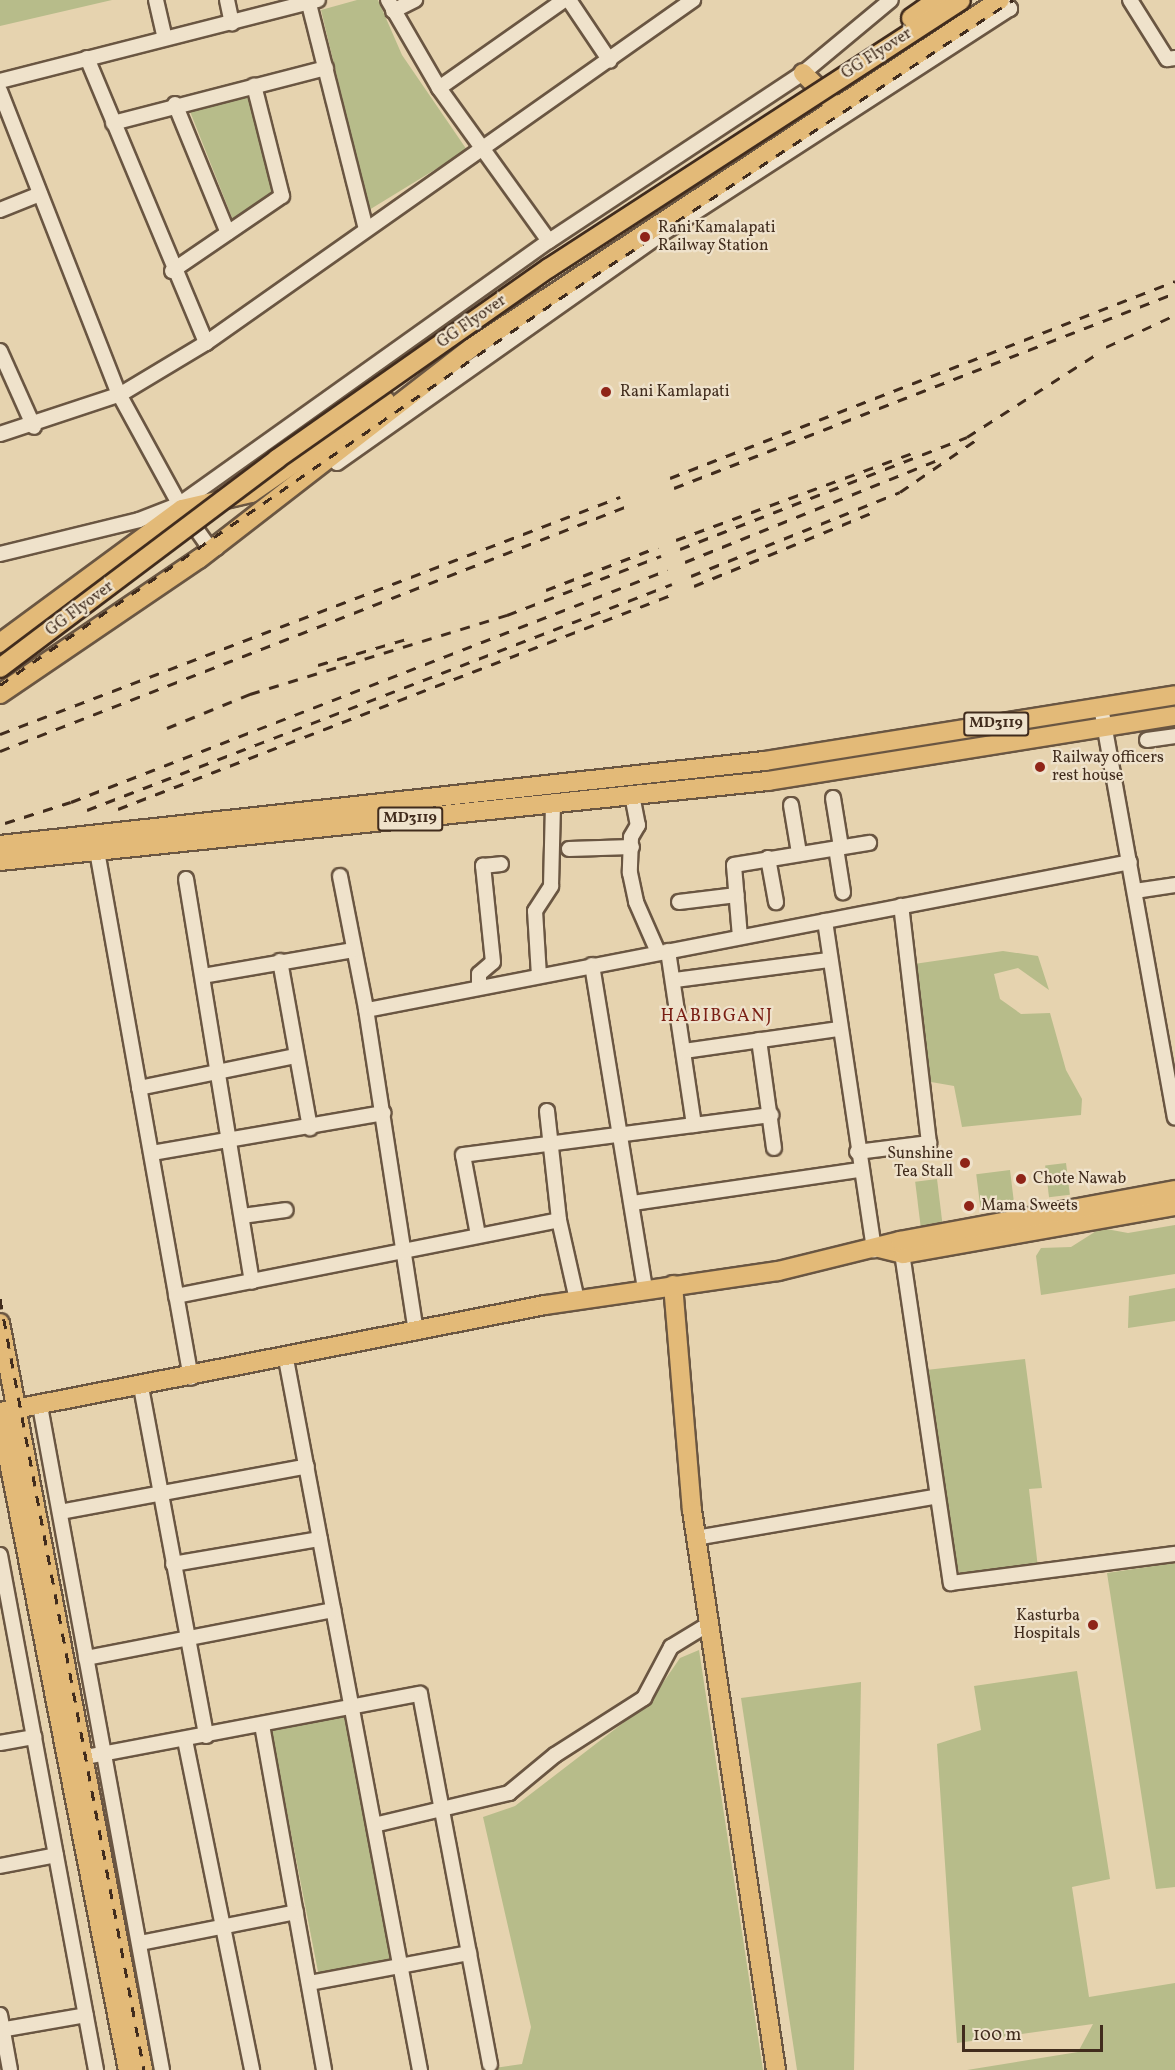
<!DOCTYPE html>
<style>
body{margin:0}
#map{position:relative;width:1175px;height:2070px;overflow:hidden;background:#e6d3af;font-family:Vollkorn,serif}
div>[style]{position:absolute}
[style*='--x']{left:calc(var(--x)*1px);top:calc(var(--y)*1px);width:calc(var(--w)*1px);rotate:calc(var(--a)*1deg)}
.green>*{inset:0;background:#b7bc8a;transform-origin:0 0}
.roads{filter:drop-shadow(2px 0 #6a5642) drop-shadow(-2px 0 #6a5642) drop-shadow(0 2px #6a5642) drop-shadow(0 -2px #6a5642)}
.minor>*{height:14px;margin:-7px;padding:0 7px;transform-origin:7px;border-radius:7px;background:#efe2cb}
.major>*{height:18px;margin:-9px;padding:0 9px;transform-origin:9px;border-radius:9px;background:#e3ba78}
.rail>*{height:3px;margin-top:-1.5px;transform-origin:0;background:repeating-linear-gradient(90deg,#412c1d 0 10px,transparent 0 20px)}
.bridges{filter:drop-shadow(2px 0 #412c1d) drop-shadow(-2px 0 #412c1d) drop-shadow(0 2px #412c1d) drop-shadow(0 -2px #412c1d)}
.major-bridge>*{height:18px;margin:-9px;padding:0 9px;transform-origin:9px;border-radius:9px;background:#e3ba78}
.dots>*{width:16px;height:16px;translate:-50% -50%;box-sizing:border-box;border:3px solid #efe2cb;border-radius:50%}
span{translate:-50% -50%;white-space:nowrap;text-align:center;line-height:1.15;-webkit-text-stroke:4.5px #efe2cb;paint-order:stroke}
.shield-label span{padding:2px 4px;background:#efe2cb;border:2px solid;border-radius:4px;-webkit-text-stroke-width:0}
.shield-label{font-size:15px;color:#412c1d;font-weight:700}
.street-label{font-size:16px;color:#412c1d}
.poi-label{font-size:16px;color:#412c1d}
.left{translate:0 -50%;text-align:left}
.right{translate:-100% -50%;text-align:right}
.neighbourhood-label{font-size:18px;color:#7a1f14;letter-spacing:1.5px}
.scale{position:absolute;left:962px;top:2025px;width:141px;height:27px;box-sizing:border-box;border:3px solid #412c1d;border-top:0;padding-left:8px;font-size:18px;line-height:21px;white-space:nowrap;color:#412c1d;-webkit-text-stroke:4px #efe2cb;paint-order:stroke}
</style>
<div id="map">
<div class="green">
<i style="clip-path:polygon(0 0,112px 0,0 26px)"></i>
<i style="clip-path:polygon(357px 0,378px 0,402px 55px,467px 150px,369px 210px,321px 10px)"></i>
<i style="clip-path:polygon(250px 93px,275px 191px,233px 220px,189px 109px)"></i>
<i style="clip-path:polygon(1003px 951px,1038px 956px,1049px 990px,1018px 968px,994px 974px,1000px 999px,1021px 1014px,1050px 1013px,1066px 1070px,1082px 1099px,1081px 1115px,962px 1127px,954px 1086px,931px 1082px,914px 964px)"></i>
<i style="left:1066px;top:1163px;width:32px;height:21px;rotate:83deg"></i>
<i style="left:1010px;top:1170px;width:33px;height:34px;rotate:83deg"></i>
<i style="left:937px;top:1179px;width:46px;height:22px;rotate:83deg"></i>
<i style="clip-path:polygon(1175px 1225px,1175px 1274px,1041px 1295px,1036px 1256px,1041px 1248px,1071px 1247px,1101px 1228px,1128px 1233px)"></i>
<i style="clip-path:polygon(1175px 1288px,1175px 1321px,1128px 1328px,1129px 1296px)"></i>
<i style="clip-path:polygon(1025px 1359px,1042px 1488px,1029px 1489px,1038px 1568px,966px 1579px,952px 1564px,926px 1370px)"></i>
<i style="clip-path:polygon(1175px 1563px,1175px 1887px,1156px 1889px,1107px 1573px)"></i>
<i style="clip-path:polygon(699px 1650px,763px 2070px,481px 2070px,522px 2064px,531px 2027px,483px 1817px,515px 1806px,649px 1703px,680px 1658px)"></i>
<i style="clip-path:polygon(1077px 1671px,1110px 1879px,1072px 1887px,1089px 1997px,1175px 1983px,1175px 2070px,967px 2070px,1078px 2052px,1093px 2024px,957px 2043px,937px 1744px,981px 1730px,974px 1686px)"></i>
<i style="clip-path:polygon(861px 1682px,854px 2070px,797px 2070px,741px 1698px)"></i>
<i style="left:345px;top:1707px;width:262px;height:77px;rotate:79deg"></i>
</div>
<div class="roads">
<div class="minor">
<i style="--x:156;--y:0;--w:39;--a:77"></i>
<i style="--x:227;--y:0;--w:24;--a:78"></i>
<i style="--x:308;--y:0;--w:236;--a:75.8"></i>
<i style="--x:388;--y:0;--w:102;--a:59.9"></i>
<i style="--x:439;--y:88;--w:188;--a:54.3"></i>
<i style="--x:569;--y:0;--w:73;--a:56.1"></i>
<i style="--x:1130;--y:0;--w:70;--a:57.9"></i>
<i style="--x:1167;--y:59;--w:8;--a:-7"></i>
<i style="--x:393;--y:11;--w:25;--a:-27"></i>
<i style="--x:87;--y:58;--w:309;--a:67.3"></i>
<i style="--x:0;--y:81;--w:328;--a:-14.3"></i>
<i style="--x:439;--y:88;--w:153;--a:-35.1"></i>
<i style="--x:0;--y:91;--w:326;--a:68.6"></i>
<i style="--x:119;--y:394;--w:131;--a:61.3"></i>
<i style="--x:182;--y:509;--w:50;--a:54.7"></i>
<i style="--x:211;--y:550;--w:6;--a:-18"></i>
<i style="--x:175;--y:104;--w:139;--a:67.7"></i>
<i style="--x:113;--y:123;--w:220;--a:-14.5"></i>
<i style="--x:0;--y:210;--w:43;--a:-21.8"></i>
<i style="--x:172;--y:271;--w:133;--a:-34.3"></i>
<i style="--x:282;--y:196;--w:114;--a:-104.2"></i>
<i style="--x:0;--y:351;--w:83;--a:65.9"></i>
<i style="--x:0;--y:434;--w:127;--a:-18.3"></i>
<i style="--x:121;--y:394;--w:99;--a:-31"></i>
<i style="--x:206;--y:343;--w:596;--a:-35.16"></i>
<i style="--x:337;--y:463;--w:395;--a:-35.2"></i>
<i style="--x:660;--y:235;--w:417;--a:-32.9"></i>
<i style="--x:1010;--y:9;--w:11;--a:-124"></i>
<i style="--x:0;--y:554;--w:143;--a:-13.7"></i>
<i style="--x:139;--y:520;--w:44;--a:-21.3"></i>
<i style="--x:180;--y:504;--w:453;--a:-35.5"></i>
<i style="--x:549;--y:241;--w:305;--a:-33.5"></i>
<i style="--x:803;--y:73;--w:114;--a:-39.7"></i>
<i style="--x:1101;--y:707;--w:417;--a:79.8"></i>
<i style="--x:1147;--y:740;--w:28;--a:-8"></i>
<i style="--x:632;--y:795;--w:31;--a:79"></i>
<i style="--x:638;--y:825;--w:14;--a:120"></i>
<i style="--x:631;--y:837;--w:36;--a:92"></i>
<i style="--x:630;--y:873;--w:30;--a:78"></i>
<i style="--x:636;--y:902;--w:55;--a:66.3"></i>
<i style="--x:833;--y:798;--w:50;--a:80.7"></i>
<i style="--x:791;--y:805;--w:49;--a:80.5"></i>
<i style="--x:836;--y:848;--w:45;--a:81"></i>
<i style="--x:569;--y:849;--w:63;--a:-1.8"></i>
<i style="--x:97;--y:851;--w:535;--a:79.89"></i>
<i style="--x:768;--y:858;--w:45;--a:79.7"></i>
<i style="--x:340;--y:876;--w:136;--a:78.9"></i>
<i style="--x:366;--y:1009;--w:327;--a:81.2"></i>
<i style="--x:186;--y:879;--w:408;--a:80.7"></i>
<i style="--x:1135;--y:891;--w:40;--a:-8.5"></i>
<i style="--x:679;--y:902;--w:58;--a:-6.9"></i>
<i style="--x:825;--y:921;--w:333;--a:81.5"></i>
<i style="--x:740;--y:937;--w:72;--a:-94.8"></i>
<i style="--x:734;--y:865;--w:137;--a:-9.3"></i>
<i style="--x:668;--y:951;--w:176;--a:81.5"></i>
<i style="--x:280;--y:961;--w:170;--a:79.8"></i>
<i style="--x:592;--y:965;--w:329;--a:80.7"></i>
<i style="--x:203;--y:976;--w:153;--a:-9.8"></i>
<i style="--x:539;--y:976;--w:65;--a:-93.5"></i>
<i style="--x:535;--y:911;--w:30;--a:-57"></i>
<i style="--x:551;--y:886;--w:83;--a:-88.6"></i>
<i style="--x:675;--y:980;--w:155;--a:-7.4"></i>
<i style="--x:479;--y:987;--w:13;--a:-90"></i>
<i style="--x:479;--y:974;--w:18;--a:-41"></i>
<i style="--x:493;--y:962;--w:97;--a:-95.9"></i>
<i style="--x:483;--y:866;--w:18;--a:-6"></i>
<i style="--x:367;--y:1010;--w:777;--a:-10.98"></i>
<i style="--x:759;--y:1040;--w:109;--a:82.1"></i>
<i style="--x:684;--y:1051;--w:157;--a:-8.1"></i>
<i style="--x:139;--y:1088;--w:159;--a:-11.6"></i>
<i style="--x:547;--y:1111;--w:110;--a:83.7"></i>
<i style="--x:559;--y:1220;--w:82;--a:77.3"></i>
<i style="--x:857;--y:1152;--w:73;--a:-7.1"></i>
<i style="--x:929;--y:1143;--w:239;--a:-96.7"></i>
<i style="--x:152;--y:1153;--w:235;--a:-9.8"></i>
<i style="--x:633;--y:1203;--w:229;--a:-8.3"></i>
<i style="--x:242;--y:1216;--w:44;--a:-7.8"></i>
<i style="--x:478;--y:1235;--w:81;--a:-100.6"></i>
<i style="--x:463;--y:1155;--w:311;--a:-7.4"></i>
<i style="--x:901;--y:1246;--w:341;--a:81.6"></i>
<i style="--x:951;--y:1583;--w:226;--a:-7.4"></i>
<i style="--x:176;--y:1296;--w:390;--a:-11.2"></i>
<i style="--x:286;--y:1359;--w:724;--a:79.33"></i>
<i style="--x:141;--y:1387;--w:355;--a:79.4"></i>
<i style="--x:40;--y:1406;--w:675;--a:79.59"></i>
<i style="--x:60;--y:1512;--w:251;--a:-10.5"></i>
<i style="--x:696;--y:1538;--w:242;--a:-9.8"></i>
<i style="--x:0;--y:1555;--w:524;--a:79.44"></i>
<i style="--x:173;--y:1564;--w:149;--a:-9.7"></i>
<i style="--x:86;--y:1658;--w:252;--a:-11"></i>
<i style="--x:262;--y:1725;--w:351;--a:79.8"></i>
<i style="--x:185;--y:1740;--w:337;--a:78.5"></i>
<i style="--x:0;--y:1743;--w:35;--a:-10"></i>
<i style="--x:80;--y:1758;--w:346;--a:-10.7"></i>
<i style="--x:420;--y:1694;--w:377;--a:79.3"></i>
<i style="--x:374;--y:1825;--w:139;--a:-13.3"></i>
<i style="--x:509;--y:1793;--w:60;--a:-39.6"></i>
<i style="--x:555;--y:1755;--w:106;--a:-32.6"></i>
<i style="--x:644;--y:1698;--w:58;--a:-62.1"></i>
<i style="--x:671;--y:1647;--w:42;--a:-31.4"></i>
<i style="--x:0;--y:1866;--w:57;--a:-11.1"></i>
<i style="--x:140;--y:1943;--w:159;--a:-11.2"></i>
<i style="--x:309;--y:1983;--w:163;--a:-10.6"></i>
<i style="--x:0;--y:2015;--w:56;--a:79.7"></i>
<i style="--x:0;--y:2030;--w:87;--a:-9.9"></i>
</div>
<div class="major">
<i style="--x:803;--y:73;--w:38;--a:45"></i>
<i style="--x:0;--y:643;--w:226;--a:-36.4"></i>
<i style="--x:182;--y:509;--w:71;--a:-13.1"></i>
<i style="--x:251;--y:493;--w:163;--a:-34.5"></i>
<i style="--x:0;--y:694;--w:240;--a:-34.2"></i>
<i style="--x:199;--y:559;--w:344;--a:-37.8"></i>
<i style="--x:471;--y:348;--w:633;--a:-33.34"></i>
<i style="--x:0;--y:845;--w:770;--a:-6.27"></i>
<i style="--x:765;--y:761;--w:415;--a:-9.1"></i>
<i style="--x:0;--y:861;--w:772;--a:-5.95"></i>
<i style="--x:768;--y:781;--w:412;--a:-9.1"></i>
<i style="--x:879;--y:1248;--w:25;--a:14"></i>
<i style="--x:903;--y:1254;--w:276;--a:-10"></i>
<i style="--x:673;--y:1285;--w:226;--a:85.2"></i>
<i style="--x:692;--y:1510;--w:566;--a:81.47"></i>
<i style="--x:0;--y:1323;--w:761;--a:79.16"></i>
<i style="--x:0;--y:1412;--w:555;--a:-11.11"></i>
<i style="--x:545;--y:1305;--w:235;--a:-8.3"></i>
<i style="--x:778;--y:1271;--w:126;--a:-13.8"></i>
<i style="--x:900;--y:1241;--w:280;--a:-10.5"></i>
<i style="--x:0;--y:1416;--w:666;--a:78.93"></i>
</div>
</div>
<div class="rail">
<i style="--x:1106;--y:347;--w:76;--a:-24.9"></i>
<i style="--x:670;--y:478;--w:542;--a:-21.31"></i>
<i style="--x:674;--y:488;--w:538;--a:-21.27"></i>
<i style="--x:676;--y:540;--w:258;--a:-20.2"></i>
<i style="--x:680;--y:549;--w:308;--a:-21.3"></i>
<i style="--x:967;--y:437;--w:154;--a:-32.6"></i>
<i style="--x:685;--y:562;--w:270;--a:-22"></i>
<i style="--x:691;--y:576;--w:225;--a:-21.9"></i>
<i style="--x:900;--y:492;--w:96;--a:-34.4"></i>
<i style="--x:694;--y:586;--w:199;--a:-22.4"></i>
<i style="--x:546;--y:590;--w:120;--a:-21"></i>
<i style="--x:318;--y:665;--w:96;--a:-16.4"></i>
<i style="--x:0;--y:685;--w:679;--a:-34.63"></i>
<i style="--x:559;--y:299;--w:544;--a:-33.37"></i>
<i style="--x:167;--y:728;--w:90;--a:-22.3"></i>
<i style="--x:250;--y:694;--w:269;--a:-17.1"></i>
<i style="--x:507;--y:615;--w:165;--a:-21"></i>
<i style="--x:0;--y:734;--w:664;--a:-20.92"></i>
<i style="--x:0;--y:751;--w:671;--a:-21.33"></i>
<i style="--x:118;--y:809;--w:598;--a:-21.16"></i>
<i style="--x:87;--y:810;--w:627;--a:-21.12"></i>
<i style="--x:5;--y:823;--w:69;--a:-17.7"></i>
<i style="--x:71;--y:802;--w:640;--a:-21.27"></i>
<i style="--x:0;--y:1299;--w:784;--a:79.42"></i>
</div>
<div class="bridges">
<div class="major-bridge">
<i style="--x:911;--y:18;--w:32;--a:-35"></i>
<i style="--x:0;--y:668;--w:347;--a:-37"></i>
<i style="--x:277;--y:459;--w:332;--a:-35.1"></i>
<i style="--x:549;--y:268;--w:491;--a:-33"></i>
</div>
</div>
<div class="dots">
<i style="left:645px;top:237px;background:#8f2418"></i>
<i style="left:606px;top:392px;background:#8f2418"></i>
<i style="left:1040px;top:767px;background:#8f2418"></i>
<i style="left:965px;top:1163px;background:#8f2418"></i>
<i style="left:1021px;top:1179px;background:#8f2418"></i>
<i style="left:969px;top:1206px;background:#8f2418"></i>
<i style="left:1093px;top:1625px;background:#8f2418"></i>
</div>
<div class="shield-label">
<span style="left:996px;top:724px">MD3119</span>
<span style="left:410px;top:819px">MD3119</span>
</div>
<div class="street-label">
<span style="left:877px;top:54px;rotate:-33deg">GG Flyover</span>
<span style="left:472px;top:322px;rotate:-35deg">GG Flyover</span>
<span style="left:80px;top:609px;rotate:-37deg">GG Flyover</span>
</div>
<div class="poi-label">
<span class="left" style="left:658px;top:237px">Rani Kamalapati<br>Railway Station</span>
<span class="left" style="left:620px;top:392px">Rani Kamlapati</span>
<span class="left" style="left:1052px;top:767px">Railway officers<br>rest house</span>
<span class="right" style="left:953px;top:1163px">Sunshine<br>Tea Stall</span>
<span class="left" style="left:1033px;top:1179px">Chote Nawab</span>
<span class="left" style="left:981px;top:1206px">Mama Sweets</span>
<span class="right" style="left:1080px;top:1625px">Kasturba<br>Hospitals</span>
</div>
<div class="neighbourhood-label">
<span style="left:717px;top:1017px">HABIBGANJ</span>
</div>
<div class="scale">100 m</div>
</div>
